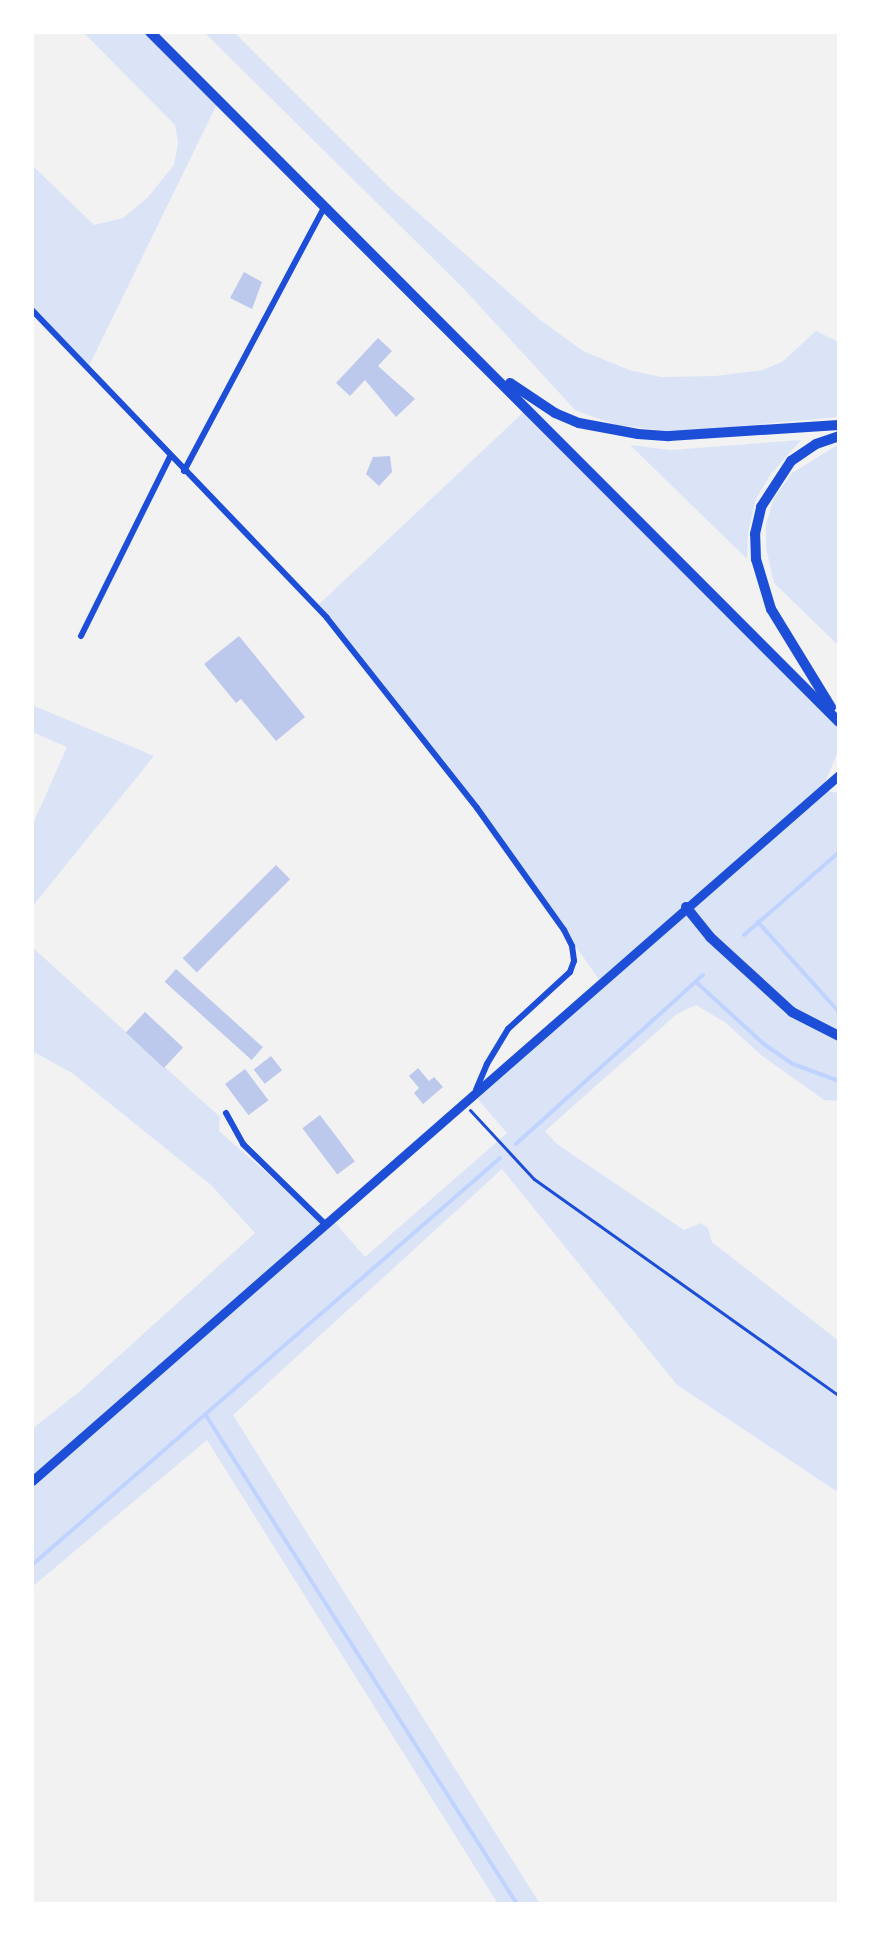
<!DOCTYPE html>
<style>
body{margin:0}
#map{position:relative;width:871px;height:1936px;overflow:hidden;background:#f2f2f2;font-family:"DM Sans",sans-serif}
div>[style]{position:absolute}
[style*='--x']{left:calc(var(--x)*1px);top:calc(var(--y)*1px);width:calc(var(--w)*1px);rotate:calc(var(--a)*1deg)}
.green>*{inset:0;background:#dbe4f7}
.stream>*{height:4px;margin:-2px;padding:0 2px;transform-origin:2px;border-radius:2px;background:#bfd3fe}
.building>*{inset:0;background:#bdc9ec;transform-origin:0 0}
.path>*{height:3px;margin:-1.5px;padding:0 1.5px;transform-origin:1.5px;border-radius:1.5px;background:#1d4ed8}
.minor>*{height:6px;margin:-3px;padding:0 3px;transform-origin:3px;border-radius:3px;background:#1d4ed8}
.secondary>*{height:9px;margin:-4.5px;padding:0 4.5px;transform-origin:4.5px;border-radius:4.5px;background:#1d4ed8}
.primary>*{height:10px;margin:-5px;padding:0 5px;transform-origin:5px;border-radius:5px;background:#1d4ed8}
span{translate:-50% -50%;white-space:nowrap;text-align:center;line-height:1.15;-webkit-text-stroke:6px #fff;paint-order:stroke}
.frame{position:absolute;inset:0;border:34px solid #fff;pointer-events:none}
</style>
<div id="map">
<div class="green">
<i style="clip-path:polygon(83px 32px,150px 32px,219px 100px,87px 370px,32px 310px,32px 165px,94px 225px,123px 218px,148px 197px,174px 165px,178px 143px,175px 125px)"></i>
<i style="clip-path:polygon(204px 32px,234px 32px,392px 190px,539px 319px,583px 351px,629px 370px,661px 377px,715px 376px,763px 370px,782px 362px,816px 331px,839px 342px,839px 417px,676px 432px,616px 425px,575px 410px,462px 287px)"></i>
<i style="clip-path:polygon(528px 408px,839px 722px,839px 749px,822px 790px,839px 793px,839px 1101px,824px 1100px,761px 1055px,726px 1023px,696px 1005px,677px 1014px,545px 1131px,557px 1144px,684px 1230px,701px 1223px,708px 1228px,712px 1242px,839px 1341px,839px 1493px,677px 1385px,502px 1169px,233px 1415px,540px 1904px,498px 1904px,207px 1440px,32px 1587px,32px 1429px,80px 1391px,255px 1233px,211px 1185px,72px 1073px,32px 1051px,32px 947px,220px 1117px,219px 1131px,326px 1225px,333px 1220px,365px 1257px,507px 1133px,474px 1095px,601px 982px,477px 808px,317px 606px)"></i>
<i style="clip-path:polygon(801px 440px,770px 475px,756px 499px,748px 533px,747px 559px,630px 445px,671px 450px)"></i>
<i style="clip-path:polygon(839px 444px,839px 646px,774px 583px,766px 548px,766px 524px,774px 498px,792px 473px)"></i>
<i style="clip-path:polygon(32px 705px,154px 756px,32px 907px,32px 826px,67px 747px,32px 732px)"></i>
</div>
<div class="stream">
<i style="--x:758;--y:922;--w:121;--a:48"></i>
<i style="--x:744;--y:935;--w:126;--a:-41.1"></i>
<i style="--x:696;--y:982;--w:92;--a:42.4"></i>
<i style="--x:764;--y:1044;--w:35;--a:35"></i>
<i style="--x:793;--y:1064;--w:49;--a:20.3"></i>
<i style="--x:516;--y:1144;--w:252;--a:-42.1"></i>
<i style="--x:205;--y:1414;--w:581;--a:57.51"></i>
<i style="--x:32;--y:1565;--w:620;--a:-41.01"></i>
</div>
<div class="building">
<i style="clip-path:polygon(244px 272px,262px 282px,252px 309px,230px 298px)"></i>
<i style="clip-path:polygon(378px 338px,392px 351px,378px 366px,415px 399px,396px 417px,365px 380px,350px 396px,336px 383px)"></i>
<i style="clip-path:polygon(390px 456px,392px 472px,379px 486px,366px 474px,373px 457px)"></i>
<i style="clip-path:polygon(239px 636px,305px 717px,276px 741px,241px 699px,236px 703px,204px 664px)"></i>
<i style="left:276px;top:865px;width:20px;height:132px;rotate:45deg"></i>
<i style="left:176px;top:969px;width:117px;height:17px;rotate:42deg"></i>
<i style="left:145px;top:1012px;width:52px;height:28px;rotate:43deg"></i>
<i style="left:271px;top:1056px;width:18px;height:22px;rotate:52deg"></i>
<i style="clip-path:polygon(418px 1068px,429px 1081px,434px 1077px,443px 1087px,423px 1104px,414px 1093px,419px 1088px,409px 1076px)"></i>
<i style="left:245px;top:1069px;width:39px;height:25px;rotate:53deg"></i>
<i style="left:320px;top:1115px;width:58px;height:22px;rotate:53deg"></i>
</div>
<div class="path">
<i style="--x:470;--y:1110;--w:94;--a:47.2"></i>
<i style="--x:534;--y:1179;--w:374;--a:35.4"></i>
</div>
<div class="minor">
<i style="--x:32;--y:310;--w:426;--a:46.2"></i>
<i style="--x:327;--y:618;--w:242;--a:51.7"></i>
<i style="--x:477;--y:808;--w:150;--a:54.5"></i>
<i style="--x:564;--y:930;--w:18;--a:63"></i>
<i style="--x:572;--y:946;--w:15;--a:82"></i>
<i style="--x:574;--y:961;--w:12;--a:110"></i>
<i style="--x:570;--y:972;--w:84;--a:137.4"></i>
<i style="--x:508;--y:1029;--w:41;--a:121"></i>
<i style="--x:487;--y:1064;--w:28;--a:113"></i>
<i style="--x:184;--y:471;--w:300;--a:-62"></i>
<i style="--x:81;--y:636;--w:200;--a:-63.6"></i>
<i style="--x:226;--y:1113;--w:35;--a:61"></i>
<i style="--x:243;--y:1144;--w:116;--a:44.3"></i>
</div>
<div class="secondary">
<i style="--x:32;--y:1481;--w:1072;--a:-41.18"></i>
</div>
<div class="primary">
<i style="--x:150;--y:32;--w:975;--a:45.04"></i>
<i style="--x:510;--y:383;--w:54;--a:33.7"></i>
<i style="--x:555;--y:413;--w:26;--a:23"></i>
<i style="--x:579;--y:423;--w:60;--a:10.6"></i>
<i style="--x:638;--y:434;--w:31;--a:4"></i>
<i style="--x:669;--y:436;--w:170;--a:-3.7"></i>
<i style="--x:831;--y:707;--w:115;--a:-121.5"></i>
<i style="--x:771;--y:609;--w:52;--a:-106.7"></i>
<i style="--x:756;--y:559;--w:25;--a:-92"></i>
<i style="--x:755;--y:534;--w:28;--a:-77"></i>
<i style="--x:761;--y:507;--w:55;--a:-56.9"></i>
<i style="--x:791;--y:461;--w:30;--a:-34"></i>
<i style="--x:816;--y:444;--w:24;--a:-19"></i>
<i style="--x:686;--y:907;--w:38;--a:51"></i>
<i style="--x:710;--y:937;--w:111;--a:42.4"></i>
<i style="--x:792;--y:1012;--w:53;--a:27.1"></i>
</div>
<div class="frame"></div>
</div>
